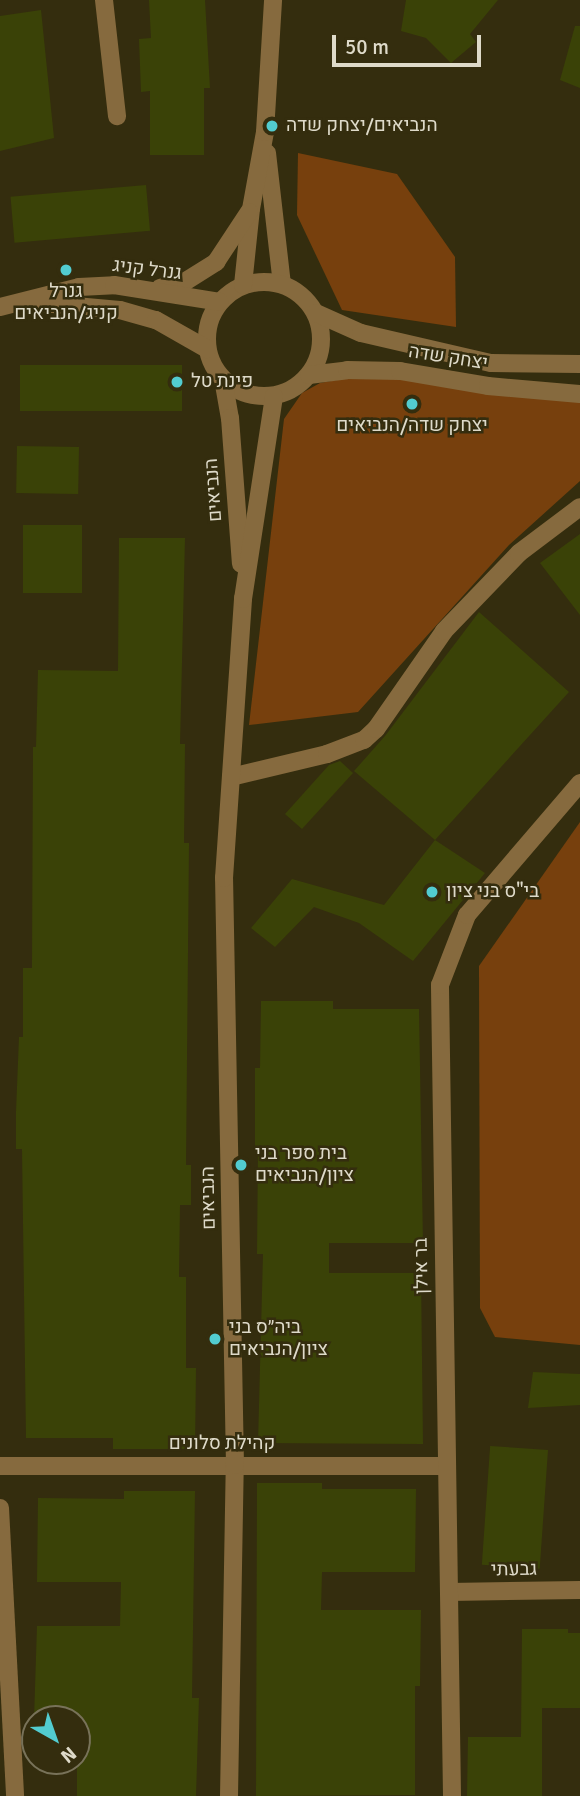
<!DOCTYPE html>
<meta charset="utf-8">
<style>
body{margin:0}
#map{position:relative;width:580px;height:1796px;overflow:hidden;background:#342d0e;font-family:Signika,Heebo,sans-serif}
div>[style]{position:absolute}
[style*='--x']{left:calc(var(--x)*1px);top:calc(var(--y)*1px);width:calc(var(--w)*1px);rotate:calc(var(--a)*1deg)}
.green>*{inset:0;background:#77400d}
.building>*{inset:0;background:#3a4207;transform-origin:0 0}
.minor>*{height:18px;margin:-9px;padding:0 9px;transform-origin:9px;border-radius:9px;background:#866a3e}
.minor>.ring{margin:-9px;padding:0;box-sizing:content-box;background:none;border:18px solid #866a3e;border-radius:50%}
.dots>*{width:19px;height:19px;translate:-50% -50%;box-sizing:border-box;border:4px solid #342d0e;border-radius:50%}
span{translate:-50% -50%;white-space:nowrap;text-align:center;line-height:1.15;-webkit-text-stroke:5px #342d0e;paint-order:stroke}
.poi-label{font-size:19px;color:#dedac9}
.left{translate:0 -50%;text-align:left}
.street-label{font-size:19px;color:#dedac9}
.north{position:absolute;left:21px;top:1705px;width:70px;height:70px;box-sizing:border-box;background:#342d0e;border:2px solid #787259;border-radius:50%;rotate:140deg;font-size:19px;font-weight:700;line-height:28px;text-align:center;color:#dedac9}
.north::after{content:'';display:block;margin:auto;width:24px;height:32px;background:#52ccd0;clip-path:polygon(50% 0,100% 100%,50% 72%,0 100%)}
.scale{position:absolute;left:332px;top:35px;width:149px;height:32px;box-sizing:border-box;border:4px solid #dedac9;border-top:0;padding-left:9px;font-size:21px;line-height:24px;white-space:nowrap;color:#dedac9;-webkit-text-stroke:5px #342d0e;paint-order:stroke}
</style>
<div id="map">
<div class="green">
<i style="clip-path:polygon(298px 153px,397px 174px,455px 257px,456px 327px,342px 310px,297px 215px)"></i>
<i style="clip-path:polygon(365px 375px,580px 401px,580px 481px,509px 545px,358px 712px,249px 725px,284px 419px,302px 393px,320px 383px)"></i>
<i style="clip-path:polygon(580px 822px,580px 1345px,495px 1337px,480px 1308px,479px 966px)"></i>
</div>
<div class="building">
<i style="clip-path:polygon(149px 0,205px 0,210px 88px,204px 88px,204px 155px,150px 155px,150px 91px,141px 92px,139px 39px,151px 38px)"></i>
<i style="clip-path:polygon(406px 0,498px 0,470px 34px,476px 42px,451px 63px,426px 38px,401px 31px)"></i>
<i style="clip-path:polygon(41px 10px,54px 138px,0 151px,0 16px)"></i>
<i style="clip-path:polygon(575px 26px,580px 26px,580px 88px,560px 80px)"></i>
<i style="left:146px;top:185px;width:46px;height:136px;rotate:85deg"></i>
<i style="left:20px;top:365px;width:162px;height:46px"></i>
<i style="left:17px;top:446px;width:62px;height:47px;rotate:1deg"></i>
<i style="left:23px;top:525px;width:59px;height:68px"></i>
<i style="clip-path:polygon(580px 534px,580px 615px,540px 563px)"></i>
<i style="clip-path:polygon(119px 538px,185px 538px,180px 744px,185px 744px,184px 843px,189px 843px,186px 1165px,191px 1165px,191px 1205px,180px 1205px,179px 1277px,186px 1277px,186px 1368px,196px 1368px,195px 1449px,113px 1449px,113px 1438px,26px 1438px,22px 1149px,16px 1149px,16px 1112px,19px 1037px,23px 1037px,23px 968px,32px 968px,33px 747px,36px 747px,38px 670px,118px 671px)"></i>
<i style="clip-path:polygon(479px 612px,569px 692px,435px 840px,354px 771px,385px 736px)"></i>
<i style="clip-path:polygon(340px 761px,353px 773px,302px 829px,285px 814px,329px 765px)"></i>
<i style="clip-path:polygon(435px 840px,485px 873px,413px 961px,359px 923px,314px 907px,275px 947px,251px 928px,292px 879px,384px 905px)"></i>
<i style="clip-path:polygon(261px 1001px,333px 1001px,333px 1009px,419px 1009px,423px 1243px,329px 1243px,329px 1273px,421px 1273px,423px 1444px,258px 1443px,263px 1254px,257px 1254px,258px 1149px,255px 1149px,255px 1068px,260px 1068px)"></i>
<i style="clip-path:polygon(533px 1372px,580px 1374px,580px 1405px,528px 1408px)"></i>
<i style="left:548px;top:1450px;width:119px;height:58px;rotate:94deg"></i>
<i style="clip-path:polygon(257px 1483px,322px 1483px,322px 1489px,416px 1489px,415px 1572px,322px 1572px,321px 1610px,421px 1610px,420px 1686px,415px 1686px,415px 1795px,256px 1796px)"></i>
<i style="clip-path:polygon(124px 1491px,195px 1491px,192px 1698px,199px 1698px,196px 1796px,77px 1796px,77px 1719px,34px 1719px,37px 1626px,120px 1626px,121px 1582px,37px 1582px,38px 1498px,124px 1499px)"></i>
<i style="clip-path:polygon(522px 1629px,568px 1629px,568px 1633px,580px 1633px,580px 1708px,542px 1708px,542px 1796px,467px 1796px,468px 1737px,521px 1737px)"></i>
</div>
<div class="minor">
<i style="--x:104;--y:0;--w:117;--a:83.6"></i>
<i style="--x:267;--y:153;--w:132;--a:83.5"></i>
<i class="ring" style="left:207px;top:282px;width:96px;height:96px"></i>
<i style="--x:243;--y:285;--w:76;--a:-84"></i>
<i style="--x:251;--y:209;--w:78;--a:-79.7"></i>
<i style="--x:265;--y:132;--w:132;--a:-86.5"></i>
<i style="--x:160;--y:288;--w:27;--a:-15"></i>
<i style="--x:186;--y:281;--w:36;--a:-32"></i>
<i style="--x:216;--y:262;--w:60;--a:-56.6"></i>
<i style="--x:42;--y:303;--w:78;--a:5.1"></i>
<i style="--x:120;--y:310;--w:37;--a:16"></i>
<i style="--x:156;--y:320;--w:59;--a:29.6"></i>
<i style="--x:0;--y:307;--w:81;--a:-14.2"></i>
<i style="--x:79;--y:287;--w:35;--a:-3"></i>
<i style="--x:114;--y:285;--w:107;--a:9.1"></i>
<i style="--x:316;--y:313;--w:49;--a:24"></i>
<i style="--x:361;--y:333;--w:133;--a:13"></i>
<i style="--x:491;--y:363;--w:89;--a:0.6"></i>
<i style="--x:309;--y:375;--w:38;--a:-7"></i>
<i style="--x:347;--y:370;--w:53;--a:1.1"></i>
<i style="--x:400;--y:371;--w:89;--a:9.7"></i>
<i style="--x:488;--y:386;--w:92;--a:5"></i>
<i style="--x:223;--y:379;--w:40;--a:80"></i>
<i style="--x:230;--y:418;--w:146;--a:85.7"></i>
<i style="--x:231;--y:777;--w:99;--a:-13.5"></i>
<i style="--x:327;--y:754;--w:40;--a:-21"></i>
<i style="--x:364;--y:740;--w:16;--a:-43"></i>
<i style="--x:376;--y:729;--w:119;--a:-55.2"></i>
<i style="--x:444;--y:631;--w:108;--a:-46.1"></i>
<i style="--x:519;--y:553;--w:76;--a:-37"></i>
<i style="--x:0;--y:1466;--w:445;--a:0"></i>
<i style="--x:0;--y:1508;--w:288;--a:87"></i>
<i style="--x:449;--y:1592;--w:131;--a:-0.9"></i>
<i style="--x:229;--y:1796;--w:331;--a:-89"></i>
<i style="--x:235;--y:1465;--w:587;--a:-91.07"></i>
<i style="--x:224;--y:878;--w:280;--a:-86.1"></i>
<i style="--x:243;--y:599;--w:205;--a:-81.3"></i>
<i style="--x:452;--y:1796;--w:811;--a:-90.85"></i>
<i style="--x:440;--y:985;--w:75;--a:-68.9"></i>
<i style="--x:467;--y:915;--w:174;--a:-49.4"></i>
</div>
<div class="dots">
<i style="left:272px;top:126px;background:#52ccd0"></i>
<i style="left:66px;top:270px;background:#52ccd0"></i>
<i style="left:177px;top:382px;background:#52ccd0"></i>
<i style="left:412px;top:404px;background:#52ccd0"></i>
<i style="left:432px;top:892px;background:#52ccd0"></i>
<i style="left:241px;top:1165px;background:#52ccd0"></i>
<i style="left:215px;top:1339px;background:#52ccd0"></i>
</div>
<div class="poi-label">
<span class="left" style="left:286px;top:126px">הנביאים/יצחק שדה</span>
<span style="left:66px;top:303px">גנרל<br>קניג/הנביאים</span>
<span class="left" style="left:191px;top:382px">פינת טל</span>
<span style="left:412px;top:426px">יצחק שדה/הנביאים</span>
<span class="left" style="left:446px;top:892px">בי"ס בני ציון</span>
<span class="left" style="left:255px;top:1165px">בית ספר בני<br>ציון/הנביאים</span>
<span class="left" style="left:229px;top:1339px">ביה״ס בני<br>ציון/הנביאים</span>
</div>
<div class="street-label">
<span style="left:147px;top:270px;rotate:7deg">גנרל קניג</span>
<span style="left:448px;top:358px;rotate:9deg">יצחק שדה</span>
<span style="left:214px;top:490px;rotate:-94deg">הנביאים</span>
<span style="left:209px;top:1198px;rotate:-91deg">הנביאים</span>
<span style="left:422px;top:1266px;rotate:-91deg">בר אילן</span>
<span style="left:222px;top:1444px">קהילת סלונים</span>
<span style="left:514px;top:1570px;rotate:-1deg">גבעתי</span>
</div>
<div class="north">N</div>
<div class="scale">50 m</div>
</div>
